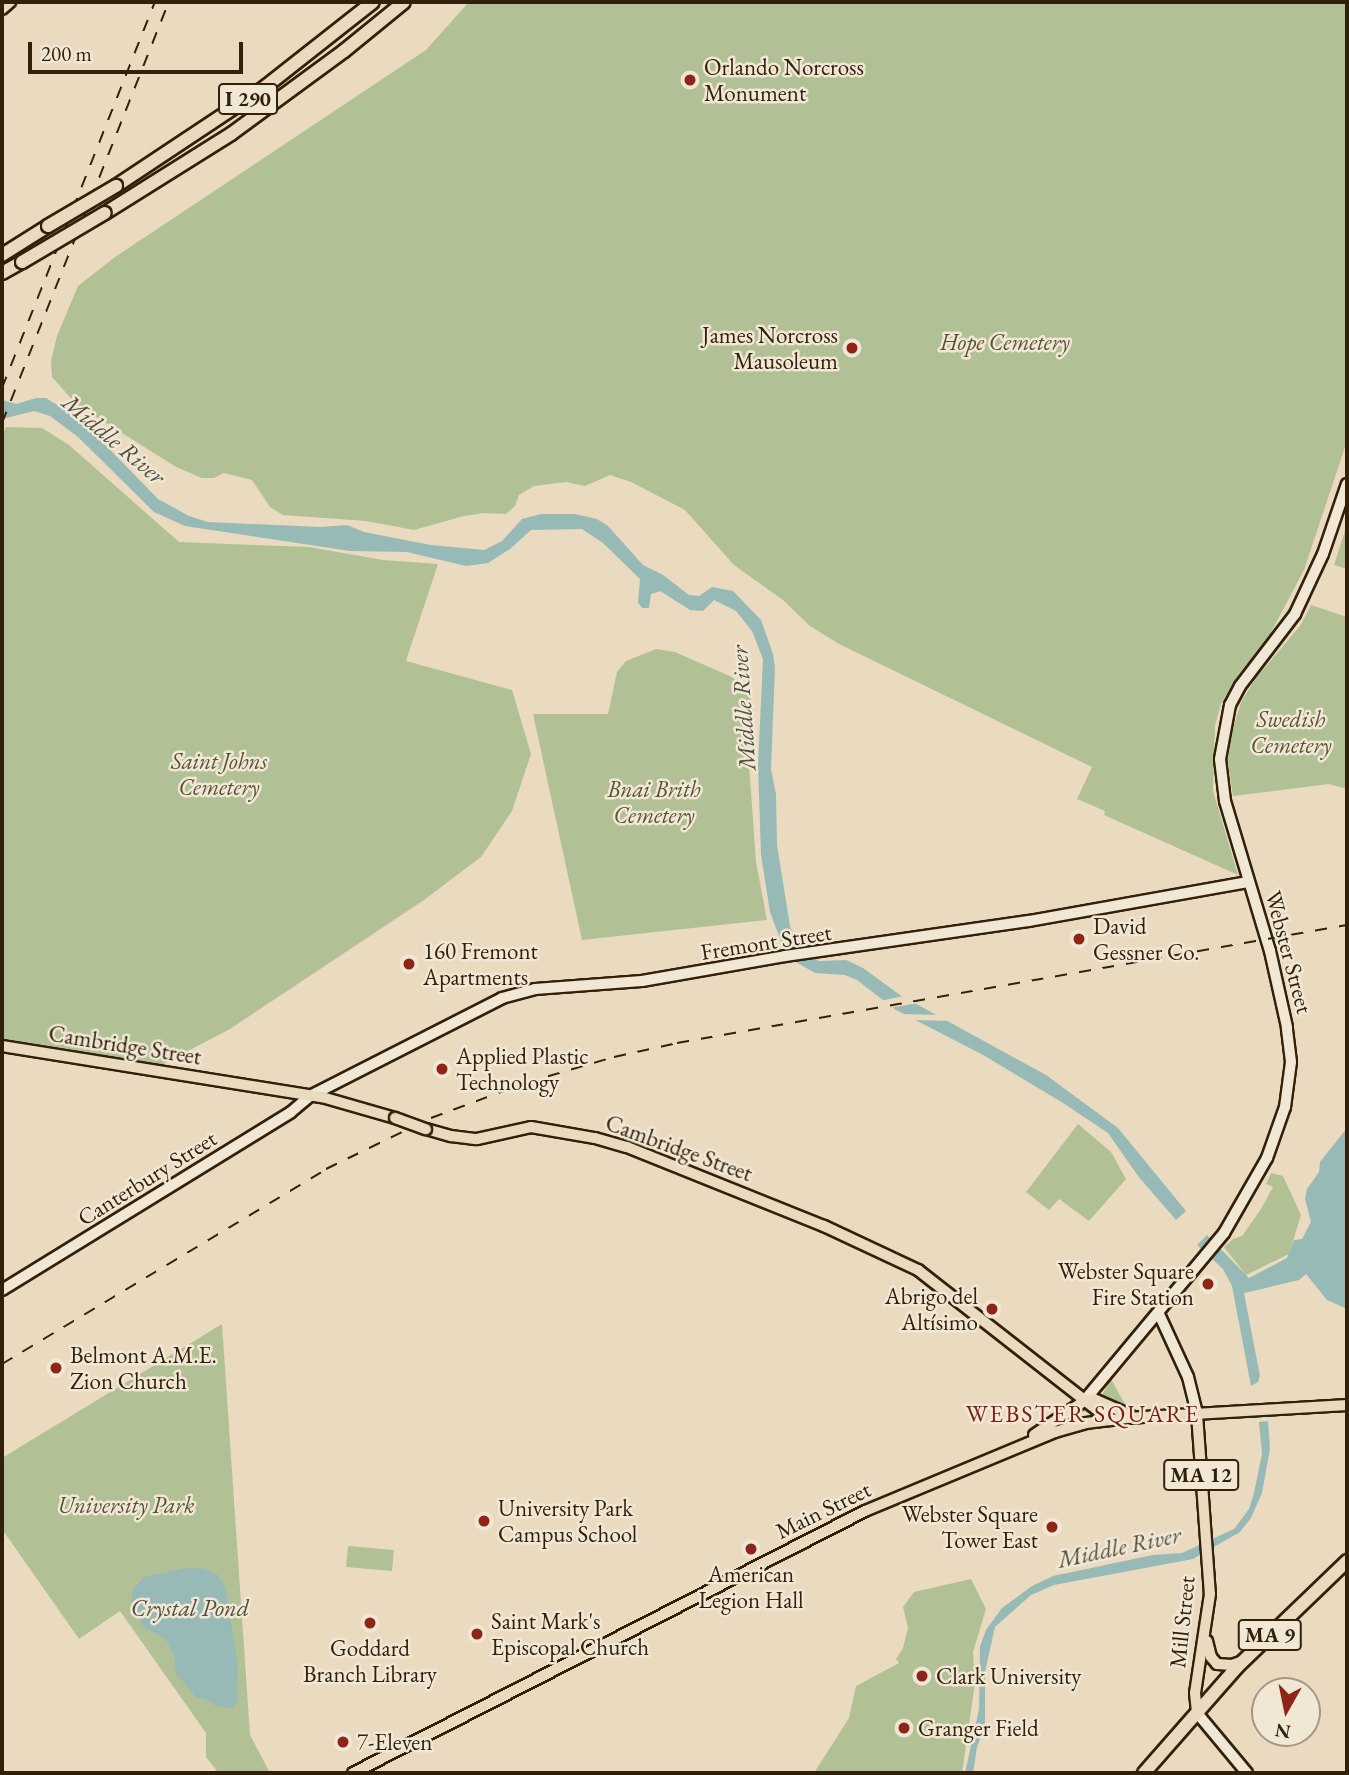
<!DOCTYPE html>
<meta charset="utf-8">
<style>
body{margin:0}
#map{position:relative;width:1349px;height:1775px;overflow:hidden;background:#eadabf;font-family:"EB Garamond",serif}
div>[style]{position:absolute}
[style*='--x']{left:calc(var(--x)*1px);top:calc(var(--y)*1px);width:calc(var(--w)*1px);rotate:calc(var(--a)*1deg)}
.green>*{inset:0;background:#b2c195;transform-origin:0 0}
.water>*{inset:0;background:#98bab6}
.pier>*{inset:0;background:#eadabf}
.roads{filter:drop-shadow(2px 0 #32200b) drop-shadow(-2px 0 #32200b) drop-shadow(0 2px #32200b) drop-shadow(0 -2px #32200b)}
.secondary>*{height:10px;margin:-5px;padding:0 5px;transform-origin:5px;border-radius:5px;background:#f1e7d5}
.primary>*{height:10px;margin:-5px;padding:0 5px;transform-origin:5px;border-radius:5px;background:#eadabf}
.highway>*{height:12px;margin:-6px;padding:0 6px;transform-origin:6px;border-radius:6px;background:#eadabf}
.rail>*{height:2px;margin-top:-1px;transform-origin:0;background:repeating-linear-gradient(90deg,#32200b 0 12px,transparent 0 24px)}
.bridges{filter:drop-shadow(2px 0 #32200b) drop-shadow(-2px 0 #32200b) drop-shadow(0 2px #32200b) drop-shadow(0 -2px #32200b)}
.primary-bridge>*{height:10px;margin:-5px;padding:0 5px;transform-origin:5px;border-radius:5px;background:#eadabf}
.highway-bridge>*{height:12px;margin:-6px;padding:0 6px;transform-origin:6px;border-radius:6px;background:#eadabf}
.dots>*{width:19px;height:19px;translate:-50% -50%;box-sizing:border-box;border:4px solid #f1e7d5;border-radius:50%}
span{translate:-50% -50%;white-space:nowrap;text-align:center;line-height:1.15;-webkit-text-stroke:5px #f1e7d5;paint-order:stroke}
.shield-label span{padding:2px 5px;background:#f1e7d5;border:2px solid;border-radius:5px;-webkit-text-stroke-width:0}
.shield-label{font-size:21px;color:#32200b;font-weight:700}
.poi-label{font-size:23px;color:#32200b}
.left{translate:0 -50%;text-align:left}
.right{translate:-100% -50%;text-align:right}
.park-label{font-size:23px;color:#585034;font-style:italic}
.street-label{font-size:23px;color:#32200b}
.water-label{font-size:24px;color:#514e3e;font-style:italic}
.neighbourhood-label{font-size:24px;color:#7a1f14;letter-spacing:2px}
.frame{position:absolute;inset:0;border:4px solid #32200b;pointer-events:none}
.north{position:absolute;left:1251px;top:1677px;width:70px;height:70px;box-sizing:border-box;background:#f1e7d5;border:2px solid #a59784;border-radius:50%;rotate:189deg;font-size:19px;font-weight:700;line-height:28px;text-align:center;color:#32200b}
.north::after{content:'';display:block;margin:auto;width:24px;height:32px;background:#8f2418;clip-path:polygon(50% 0,100% 100%,50% 72%,0 100%)}
.scale{position:absolute;left:28px;top:42px;width:215px;height:32px;box-sizing:border-box;border:4px solid #32200b;border-top:0;padding-left:9px;font-size:21px;line-height:24px;white-space:nowrap;color:#32200b;-webkit-text-stroke:5px #f1e7d5;paint-order:stroke}
</style>
<div id="map">
<div class="green">
<i style="clip-path:polygon(469px 2px,1347px 2px,1347px 441px,1304px 570px,1267px 640px,1238px 675px,1221px 704px,1215px 725px,1213px 791px,1238px 875px,1104px 815px,1105px 811px,1077px 799px,1092px 767px,839px 644px,810px 626px,783px 600px,734px 565px,685px 510px,631px 482px,610px 475px,585px 486px,566px 482px,534px 486px,519px 495px,515px 506px,506px 514px,484px 513px,464px 516px,414px 530px,366px 521px,283px 515px,270px 507px,252px 480px,224px 473px,214px 478px,202px 478px,176px 467px,76px 404px,52px 377px,51px 361px,57px 336px,78px 286px,115px 257px,426px 50px)"></i>
<i style="clip-path:polygon(6px 427px,42px 428px,69px 445px,179px 542px,309px 547px,383px 560px,438px 564px,406px 661px,512px 690px,531px 754px,512px 811px,481px 857px,424px 900px,230px 1029px,161px 1065px,2px 1039px,2px 437px)"></i>
<i style="clip-path:polygon(1347px 525px,1347px 569px,1334px 565px)"></i>
<i style="clip-path:polygon(1311px 605px,1347px 617px,1347px 789px,1329px 784px,1233px 796px,1226px 752px,1241px 702px,1256px 678px,1300px 626px)"></i>
<i style="clip-path:polygon(656px 649px,675px 652px,732px 677px,746px 689px,752px 703px,754px 718px,748px 749px,756px 862px,767px 920px,582px 940px,533px 714px,608px 714px,617px 672px,626px 661px)"></i>
<i style="clip-path:polygon(1078px 1124px,1111px 1152px,1126px 1179px,1089px 1221px,1059px 1199px,1049px 1210px,1026px 1192px)"></i>
<i style="clip-path:polygon(1271px 1173px,1283px 1176px,1301px 1215px,1289px 1254px,1246px 1275px,1224px 1247px,1233px 1239px,1242px 1236px,1261px 1209px,1273px 1187px,1266px 1184px)"></i>
<i style="clip-path:polygon(222px 1324px,250px 1735px,270px 1773px,215px 1773px,217px 1771px,206px 1757px,206px 1733px,120px 1611px,79px 1639px,2px 1529px,2px 1458px)"></i>
<i style="clip-path:polygon(1111px 1379px,1126px 1406px,1102px 1395px)"></i>
<i style="left:348px;top:1546px;width:46px;height:21px;rotate:5deg"></i>
<i style="clip-path:polygon(971px 1579px,986px 1609px,973px 1652px,975px 1683px,962px 1773px,814px 1773px,849px 1718px,856px 1686px,899px 1663px,896px 1659px,903px 1648px,908px 1628px,903px 1607px,914px 1592px)"></i>
</div>
<div class="water">
<i style="clip-path:polygon(36px 398px,46px 398px,81px 420px,158px 499px,189px 516px,208px 522px,320px 527px,347px 525px,364px 532px,431px 545px,484px 550px,502px 541px,522px 519px,541px 514px,575px 514px,597px 519px,608px 526px,643px 565px,663px 575px,689px 595px,699px 596px,712px 587px,733px 591px,761px 620px,773px 654px,775px 668px,771px 769px,776px 794px,777px 845px,790px 926px,800px 950px,819px 961px,846px 960px,863px 968px,900px 995px,1046px 1075px,1118px 1128px,1186px 1211px,1176px 1220px,1138px 1176px,1108px 1133px,1063px 1103px,985px 1056px,896px 1010px,857px 980px,845px 975px,815px 973px,796px 962px,782px 944px,770px 912px,761px 855px,758px 765px,763px 659px,752px 631px,736px 611px,714px 600px,703px 611px,690px 610px,660px 591px,651px 594px,649px 608px,642px 608px,638px 602px,640px 579px,603px 543px,582px 529px,531px 530px,510px 549px,488px 563px,466px 566px,407px 552px,350px 551px,185px 526px,154px 512px,78px 437px,50px 416px,34px 411px,2px 419px,2px 400px,16px 404px)"></i>
<i style="clip-path:polygon(1347px 1128px,1347px 1309px,1327px 1300px,1306px 1274px,1299px 1280px,1244px 1293px,1260px 1376px,1258px 1382px,1251px 1386px,1232px 1286px,1223px 1269px,1197px 1245px,1207px 1235px,1249px 1278px,1287px 1258px,1294px 1240px,1302px 1239px,1311px 1222px,1305px 1199px,1307px 1189px,1319px 1172px,1320px 1162px)"></i>
<i style="clip-path:polygon(1268px 1421px,1270px 1449px,1262px 1493px,1251px 1518px,1240px 1532px,1193px 1559px,1054px 1585px,1031px 1595px,995px 1627px,985px 1672px,985px 1727px,977px 1747px,973px 1773px,965px 1773px,979px 1709px,980px 1646px,986px 1630px,1002px 1608px,1032px 1586px,1053px 1576px,1153px 1555px,1182px 1553px,1234px 1529px,1249px 1509px,1254px 1493px,1262px 1454px,1259px 1422px)"></i>
<i style="clip-path:polygon(185px 1568px,203px 1568px,217px 1574px,226px 1588px,238px 1668px,237px 1701px,233px 1708px,217px 1707px,210px 1701px,196px 1697px,176px 1674px,174px 1655px,166px 1640px,143px 1626px,132px 1608px,132px 1590px,144px 1577px)"></i>
</div>
<div class="pier">
<i style="clip-path:polygon(908px 995px,919px 1003px,889px 1008px,880px 1001px)"></i>
<i style="clip-path:polygon(898px 1014px,945px 1015px,955px 1021px,907px 1020px)"></i>
</div>
<div class="roads">
<div class="secondary">
<i style="--x:2;--y:1290;--w:339;--a:-31.6"></i>
<i style="--x:291;--y:1112;--w:25;--a:-40"></i>
<i style="--x:310;--y:1096;--w:216;--a:-27"></i>
<i style="--x:502;--y:998;--w:34;--a:-15"></i>
<i style="--x:535;--y:989;--w:107;--a:-4.3"></i>
<i style="--x:642;--y:981;--w:145;--a:-9.9"></i>
<i style="--x:785;--y:956;--w:246;--a:-8.2"></i>
<i style="--x:1029;--y:921;--w:223;--a:-10.1"></i>
<i style="--x:1159;--y:1314;--w:69;--a:65.3"></i>
<i style="--x:1188;--y:1377;--w:38;--a:76"></i>
<i style="--x:1084;--y:1401;--w:219;--a:-50.2"></i>
<i style="--x:1224;--y:1233;--w:86;--a:-60.2"></i>
<i style="--x:1267;--y:1158;--w:54;--a:-70.6"></i>
<i style="--x:1285;--y:1107;--w:45;--a:-82.4"></i>
<i style="--x:1291;--y:1062;--w:35;--a:-97"></i>
<i style="--x:1287;--y:1027;--w:78;--a:-102.6"></i>
<i style="--x:1270;--y:951;--w:157;--a:-106.7"></i>
<i style="--x:1225;--y:801;--w:42;--a:-96.8"></i>
<i style="--x:1220;--y:759;--w:55;--a:-79.5"></i>
<i style="--x:1230;--y:705;--w:21;--a:-62"></i>
<i style="--x:1240;--y:686;--w:91;--a:-52.6"></i>
<i style="--x:1295;--y:614;--w:66;--a:-65"></i>
<i style="--x:1323;--y:554;--w:74;--a:-71.1"></i>
<i style="--x:1197;--y:1713;--w:78;--a:50.2"></i>
</div>
<div class="primary">
<i style="--x:2;--y:9;--w:11;--a:-41"></i>
<i style="--x:2;--y:1046;--w:324;--a:9.1"></i>
<i style="--x:322;--y:1097;--w:76;--a:16"></i>
<i style="--x:426;--y:1129;--w:26;--a:16"></i>
<i style="--x:451;--y:1136;--w:26;--a:7"></i>
<i style="--x:477;--y:1139;--w:55;--a:-12.5"></i>
<i style="--x:531;--y:1127;--w:65;--a:9.8"></i>
<i style="--x:595;--y:1138;--w:33;--a:16"></i>
<i style="--x:627;--y:1147;--w:212;--a:21.9"></i>
<i style="--x:824;--y:1226;--w:104;--a:25.1"></i>
<i style="--x:918;--y:1270;--w:244;--a:38"></i>
<i style="--x:1197;--y:1414;--w:180;--a:85.9"></i>
<i style="--x:1210;--y:1594;--w:100;--a:98.6"></i>
<i style="--x:1195;--y:1693;--w:20;--a:84"></i>
<i style="--x:1034;--y:1435;--w:60;--a:-34.2"></i>
<i style="--x:1084;--y:1401;--w:10;--a:-11"></i>
<i style="--x:1094;--y:1399;--w:39;--a:24"></i>
<i style="--x:1207;--y:1641;--w:16;--a:76"></i>
<i style="--x:1211;--y:1657;--w:9;--a:49"></i>
<i style="--x:1217;--y:1664;--w:15;--a:4"></i>
<i style="--x:1232;--y:1665;--w:12;--a:-20"></i>
<i style="--x:353;--y:1773;--w:575;--a:-27.1"></i>
<i style="--x:865;--y:1511;--w:206;--a:-22.6"></i>
<i style="--x:1055;--y:1432;--w:32;--a:-16"></i>
<i style="--x:1086;--y:1423;--w:41;--a:-7"></i>
<i style="--x:1127;--y:1418;--w:220;--a:-3.4"></i>
</div>
<div class="highway">
<i style="--x:116;--y:186;--w:179;--a:-33.6"></i>
<i style="--x:265;--y:87;--w:137;--a:-38.2"></i>
<i style="--x:105;--y:213;--w:149;--a:-32.1"></i>
<i style="--x:231;--y:134;--w:140;--a:-36.3"></i>
<i style="--x:344;--y:51;--w:77;--a:-39.2"></i>
<i style="--x:2;--y:255;--w:54;--a:-32.2"></i>
<i style="--x:2;--y:273;--w:23;--a:-29"></i>
<i style="--x:1144;--y:1773;--w:141;--a:-48.7"></i>
<i style="--x:1237;--y:1667;--w:153;--a:-43.9"></i>
</div>
</div>
<div class="rail">
<i style="--x:2;--y:388;--w:415;--a:-68.4"></i>
<i style="--x:2;--y:423;--w:453;--a:-68.4"></i>
<i style="--x:2;--y:1364;--w:378;--a:-31"></i>
<i style="--x:326;--y:1169;--w:117;--a:-25.9"></i>
<i style="--x:431;--y:1118;--w:100;--a:-20.4"></i>
<i style="--x:525;--y:1083;--w:93;--a:-16.3"></i>
<i style="--x:614;--y:1057;--w:65;--a:-12.5"></i>
<i style="--x:677;--y:1043;--w:680;--a:-9.99"></i>
</div>
<div class="bridges">
<div class="primary-bridge">
<i style="--x:395;--y:1118;--w:33;--a:20"></i>
</div>
<div class="highway-bridge">
<i style="--x:48;--y:226;--w:79;--a:-30.5"></i>
<i style="--x:22;--y:262;--w:96;--a:-30.6"></i>
</div>
</div>
<div class="dots">
<i style="left:690px;top:80px;background:#8f2418"></i>
<i style="left:852px;top:348px;background:#8f2418"></i>
<i style="left:1079px;top:939px;background:#8f2418"></i>
<i style="left:409px;top:964px;background:#8f2418"></i>
<i style="left:442px;top:1069px;background:#8f2418"></i>
<i style="left:1208px;top:1284px;background:#8f2418"></i>
<i style="left:992px;top:1309px;background:#8f2418"></i>
<i style="left:56px;top:1368px;background:#8f2418"></i>
<i style="left:484px;top:1521px;background:#8f2418"></i>
<i style="left:1052px;top:1527px;background:#8f2418"></i>
<i style="left:751px;top:1549px;background:#8f2418"></i>
<i style="left:370px;top:1623px;background:#8f2418"></i>
<i style="left:477px;top:1634px;background:#8f2418"></i>
<i style="left:922px;top:1676px;background:#8f2418"></i>
<i style="left:904px;top:1728px;background:#8f2418"></i>
<i style="left:343px;top:1742px;background:#8f2418"></i>
</div>
<div class="shield-label">
<span style="left:248px;top:99px">I 290</span>
<span style="left:1201px;top:1475px">MA 12</span>
<span style="left:1270px;top:1635px">MA 9</span>
</div>
<div class="poi-label">
<span class="left" style="left:704px;top:80px">Orlando Norcross<br>Monument</span>
<span class="right" style="left:838px;top:348px">James Norcross<br>Mausoleum</span>
<span class="left" style="left:1093px;top:939px">David<br>Gessner Co.</span>
<span class="left" style="left:423px;top:964px">160 Fremont<br>Apartments</span>
<span class="left" style="left:456px;top:1069px">Applied Plastic<br>Technology</span>
<span class="right" style="left:1194px;top:1284px">Webster Square<br>Fire Station</span>
<span class="right" style="left:978px;top:1309px">Abrigo del<br>Altísimo</span>
<span class="left" style="left:70px;top:1368px">Belmont A.M.E.<br>Zion Church</span>
<span class="left" style="left:498px;top:1521px">University Park<br>Campus School</span>
<span class="right" style="left:1038px;top:1527px">Webster Square<br>Tower East</span>
<span style="left:751px;top:1587px">American<br>Legion Hall</span>
<span class="left" style="left:491px;top:1634px">Saint Mark's<br>Episcopal Church</span>
<span style="left:370px;top:1661px">Goddard<br>Branch Library</span>
<span class="left" style="left:936px;top:1676px">Clark University</span>
<span class="left" style="left:918px;top:1728px">Granger Field</span>
<span class="left" style="left:357px;top:1742px">7-Eleven</span>
</div>
<div class="park-label">
<span style="left:1005px;top:342px">Hope Cemetery</span>
<span style="left:1291px;top:732px">Swedish<br>Cemetery</span>
<span style="left:219px;top:774px">Saint Johns<br>Cemetery</span>
<span style="left:654px;top:802px">Bnai Brith<br>Cemetery</span>
<span style="left:126px;top:1505px">University Park</span>
</div>
<div class="street-label">
<span style="left:766px;top:942px;rotate:-9deg">Fremont Street</span>
<span style="left:1289px;top:952px;rotate:75deg">Webster Street</span>
<span style="left:125px;top:1045px;rotate:9deg">Cambridge Street</span>
<span style="left:679px;top:1148px;rotate:20deg">Cambridge Street</span>
<span style="left:147px;top:1178px;rotate:-32deg">Canterbury Street</span>
<span style="left:823px;top:1510px;rotate:-26deg">Main Street</span>
<span style="left:1182px;top:1622px;rotate:-84deg">Mill Street</span>
</div>
<div class="water-label">
<span style="left:114px;top:439px;rotate:40deg">Middle River</span>
<span style="left:743px;top:708px;rotate:-94deg">Middle River</span>
<span style="left:1119px;top:1547px;rotate:-12deg">Middle River</span>
<span style="left:190px;top:1608px">Crystal Pond</span>
</div>
<div class="neighbourhood-label">
<span style="left:1083px;top:1414px">WEBSTER SQUARE</span>
</div>
<div class="frame"></div>
<div class="north">N</div>
<div class="scale">200 m</div>
</div>
